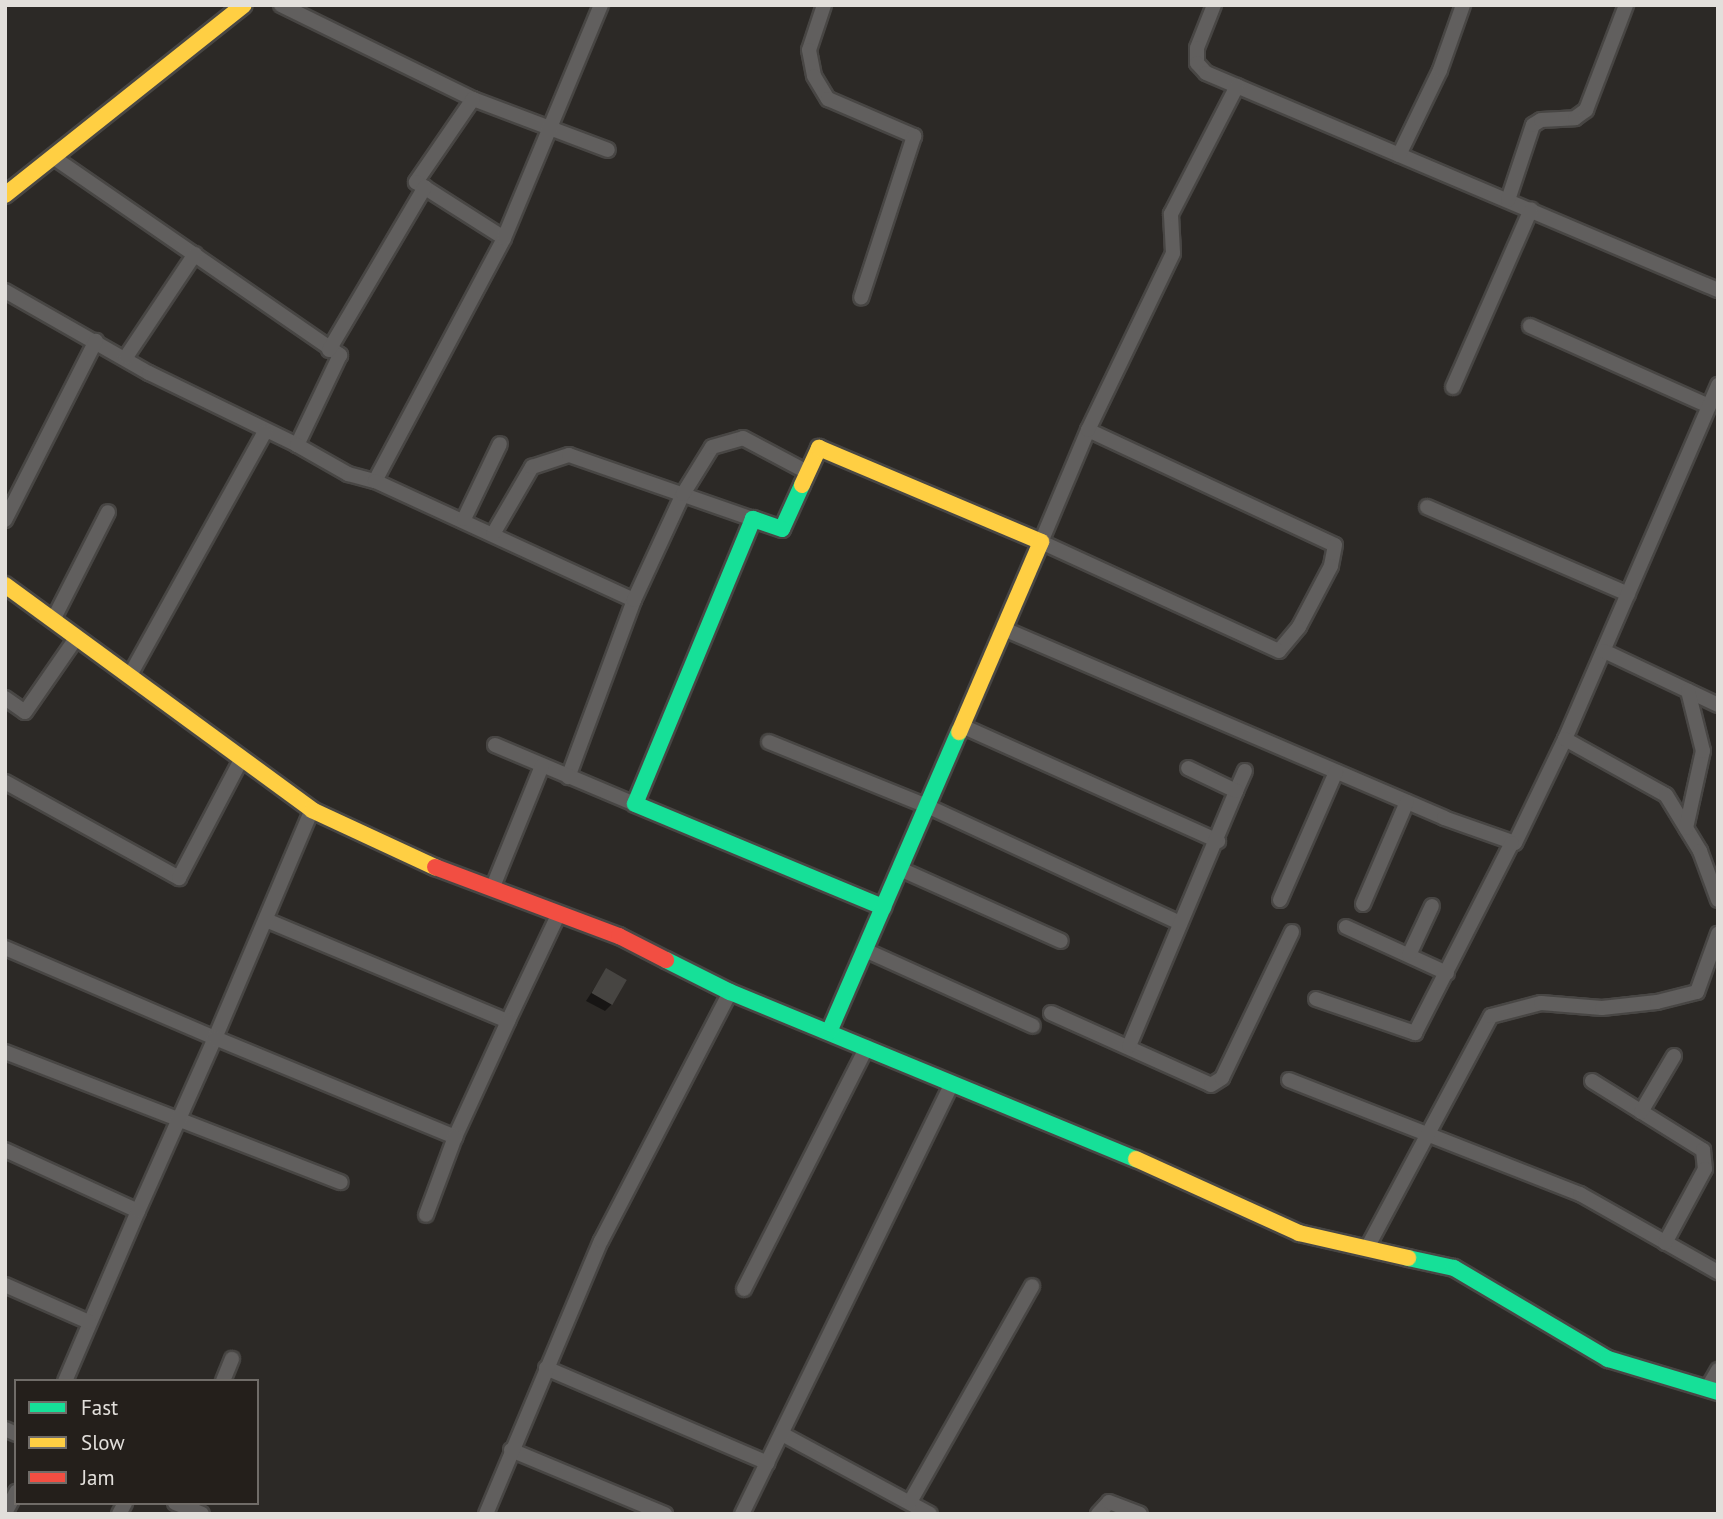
<!DOCTYPE html>
<style>
body{margin:0}
#map{position:relative;width:1723px;height:1519px;overflow:hidden;background:#2c2926;font-family:"PT Sans",sans-serif}
div>[style]{position:absolute}
[style*='--x']{left:calc(var(--x)*1px);top:calc(var(--y)*1px);width:calc(var(--w)*1px);rotate:calc(var(--a)*1deg)}
.shadow>*{inset:0;background:#0007}
.building>*{inset:0;background:#474542;transform-origin:0 0}
.roads{filter:drop-shadow(2px 0 #484644) drop-shadow(-2px 0 #484644) drop-shadow(0 2px #484644) drop-shadow(0 -2px #484644)}
.street>*{height:14px;margin:-7px;padding:0 7px;transform-origin:7px;border-radius:7px;background:#615f5e}
.fast>*{height:16px;margin:-8px;padding:0 8px;transform-origin:8px;border-radius:8px;background:#16e098}
.slow>*{height:16px;margin:-8px;padding:0 8px;transform-origin:8px;border-radius:8px;background:#ffcf43}
.jam>*{height:16px;margin:-8px;padding:0 8px;transform-origin:8px;border-radius:8px;background:#f24e42}
span{translate:-50% -50%;white-space:nowrap;text-align:center;line-height:1.15;-webkit-text-stroke:7px #241f1b;paint-order:stroke}
.frame{position:absolute;inset:0;border:7px solid #e2dfdb;pointer-events:none}
.legend{position:absolute;left:14px;top:1379px;width:245px;height:126px;box-sizing:border-box;background:#241f1b;border:2px solid #706c68;margin:0;padding:9px 12px;list-style:none;font-size:21px;color:#e2dfdb}
.legend li{display:flex;align-items:center;gap:14px;height:35px}
.legend b{width:35px;border:2px solid #706c68}
</style>
<div id="map">
<div class="shadow">
<i style="clip-path:polygon(606px 970px,612px 1004px,605px 1011px,586px 1001px)"></i>
</div>
<div class="building">
<i style="left:606px;top:968px;width:24px;height:29px;rotate:30deg"></i>
</div>
<div class="roads">
<div class="street">
<i style="--x:281;--y:5;--w:214;--a:26.1"></i>
<i style="--x:473;--y:99;--w:144;--a:20.7"></i>
<i style="--x:824;--y:5;--w:47;--a:108.4"></i>
<i style="--x:809;--y:50;--w:26;--a:79"></i>
<i style="--x:814;--y:76;--w:27;--a:59"></i>
<i style="--x:828;--y:99;--w:94;--a:23.3"></i>
<i style="--x:914;--y:136;--w:170;--a:108.1"></i>
<i style="--x:1214;--y:5;--w:46;--a:111.6"></i>
<i style="--x:1197;--y:48;--w:15;--a:90"></i>
<i style="--x:1197;--y:63;--w:13;--a:48"></i>
<i style="--x:1206;--y:73;--w:556;--a:22.97"></i>
<i style="--x:473;--y:99;--w:101;--a:124.5"></i>
<i style="--x:416;--y:182;--w:104;--a:32.5"></i>
<i style="--x:1399;--y:155;--w:94;--a:-64.2"></i>
<i style="--x:1440;--y:70;--w:69;--a:-70.5"></i>
<i style="--x:53;--y:157;--w:349;--a:34.6"></i>
<i style="--x:340;--y:355;--w:100;--a:115.5"></i>
<i style="--x:1508;--y:200;--w:79;--a:-71.6"></i>
<i style="--x:1533;--y:125;--w:9;--a:-32"></i>
<i style="--x:1541;--y:120;--w:34;--a:-3"></i>
<i style="--x:1575;--y:118;--w:14;--a:-36"></i>
<i style="--x:1586;--y:110;--w:112;--a:-69.1"></i>
<i style="--x:5;--y:291;--w:166;--a:29.7"></i>
<i style="--x:149;--y:373;--w:165;--a:25.9"></i>
<i style="--x:297;--y:445;--w:59;--a:29.6"></i>
<i style="--x:348;--y:474;--w:28;--a:15"></i>
<i style="--x:375;--y:481;--w:275;--a:-62"></i>
<i style="--x:504;--y:238;--w:252;--a:-67.4"></i>
<i style="--x:1530;--y:326;--w:196;--a:24.1"></i>
<i style="--x:329;--y:350;--w:189;--a:-59.5"></i>
<i style="--x:126;--y:357;--w:124;--a:-56.2"></i>
<i style="--x:1453;--y:387;--w:194;--a:-66.3"></i>
<i style="--x:1088;--y:430;--w:272;--a:25"></i>
<i style="--x:1335;--y:545;--w:21;--a:101"></i>
<i style="--x:1331;--y:566;--w:69;--a:117.7"></i>
<i style="--x:1299;--y:627;--w:31;--a:130"></i>
<i style="--x:1279;--y:651;--w:262;--a:-155.4"></i>
<i style="--x:1041;--y:542;--w:121;--a:-67.2"></i>
<i style="--x:1088;--y:430;--w:196;--a:-64.3"></i>
<i style="--x:1173;--y:253;--w:39;--a:-93"></i>
<i style="--x:1171;--y:214;--w:144;--a:-62.7"></i>
<i style="--x:375;--y:481;--w:285;--a:24.7"></i>
<i style="--x:634;--y:600;--w:189;--a:110.4"></i>
<i style="--x:1427;--y:507;--w:219;--a:23.4"></i>
<i style="--x:464;--y:519;--w:83;--a:-64.4"></i>
<i style="--x:5;--y:520;--w:201;--a:-63.1"></i>
<i style="--x:493;--y:534;--w:78;--a:-59.8"></i>
<i style="--x:532;--y:467;--w:39;--a:-18"></i>
<i style="--x:569;--y:455;--w:195;--a:19.2"></i>
<i style="--x:634;--y:600;--w:117;--a:-65.2"></i>
<i style="--x:683;--y:494;--w:55;--a:-58.3"></i>
<i style="--x:712;--y:447;--w:32;--a:-16"></i>
<i style="--x:743;--y:438;--w:72;--a:28"></i>
<i style="--x:53;--y:620;--w:121;--a:-63"></i>
<i style="--x:1004;--y:629;--w:479;--a:23.2"></i>
<i style="--x:1444;--y:818;--w:75;--a:19.4"></i>
<i style="--x:1515;--y:843;--w:115;--a:-64.3"></i>
<i style="--x:1565;--y:739;--w:386;--a:-66.6"></i>
<i style="--x:1604;--y:651;--w:126;--a:25.3"></i>
<i style="--x:129;--y:677;--w:280;--a:-61"></i>
<i style="--x:5;--y:698;--w:24;--a:35"></i>
<i style="--x:25;--y:712;--w:91;--a:-55.3"></i>
<i style="--x:962;--y:726;--w:281;--a:24.2"></i>
<i style="--x:1565;--y:739;--w:115;--a:29"></i>
<i style="--x:1666;--y:795;--w:66;--a:58.7"></i>
<i style="--x:1700;--y:851;--w:52;--a:69.8"></i>
<i style="--x:769;--y:742;--w:170;--a:22.1"></i>
<i style="--x:927;--y:806;--w:279;--a:24.8"></i>
<i style="--x:495;--y:745;--w:152;--a:22.9"></i>
<i style="--x:5;--y:782;--w:199;--a:28.9"></i>
<i style="--x:179;--y:878;--w:133;--a:-62.3"></i>
<i style="--x:1236;--y:791;--w:22;--a:-66"></i>
<i style="--x:1686;--y:828;--w:79;--a:-77.6"></i>
<i style="--x:1703;--y:751;--w:62;--a:-104"></i>
<i style="--x:900;--y:869;--w:176;--a:24.1"></i>
<i style="--x:492;--y:889;--w:133;--a:-67.9"></i>
<i style="--x:1280;--y:900;--w:140;--a:-66.4"></i>
<i style="--x:1363;--y:904;--w:111;--a:-66.7"></i>
<i style="--x:266;--y:920;--w:262;--a:22.7"></i>
<i style="--x:508;--y:1021;--w:117;--a:-64.7"></i>
<i style="--x:1346;--y:927;--w:111;--a:24.5"></i>
<i style="--x:5;--y:948;--w:228;--a:23.2"></i>
<i style="--x:215;--y:1038;--w:248;--a:-67"></i>
<i style="--x:865;--y:950;--w:184;--a:24.3"></i>
<i style="--x:1409;--y:955;--w:54;--a:-64.9"></i>
<i style="--x:1316;--y:999;--w:105;--a:19"></i>
<i style="--x:1415;--y:1033;--w:213;--a:-63"></i>
<i style="--x:1051;--y:1013;--w:175;--a:24.2"></i>
<i style="--x:1211;--y:1085;--w:13;--a:-32"></i>
<i style="--x:1222;--y:1078;--w:162;--a:-64.4"></i>
<i style="--x:1129;--y:1046;--w:277;--a:-67.2"></i>
<i style="--x:1236;--y:791;--w:53;--a:-154.4"></i>
<i style="--x:5;--y:1052;--w:360;--a:21.2"></i>
<i style="--x:1289;--y:1080;--w:313;--a:21.4"></i>
<i style="--x:1580;--y:1194;--w:159;--a:29.5"></i>
<i style="--x:1592;--y:1081;--w:131;--a:31.9"></i>
<i style="--x:1703;--y:1150;--w:19;--a:84"></i>
<i style="--x:1705;--y:1169;--w:84;--a:118.4"></i>
<i style="--x:1641;--y:1112;--w:65;--a:-59.5"></i>
<i style="--x:455;--y:1137;--w:128;--a:-65.4"></i>
<i style="--x:5;--y:1150;--w:146;--a:24.6"></i>
<i style="--x:138;--y:1211;--w:185;--a:113.2"></i>
<i style="--x:138;--y:1211;--w:189;--a:-66"></i>
<i style="--x:215;--y:1038;--w:260;--a:22.4"></i>
<i style="--x:455;--y:1137;--w:83;--a:110.4"></i>
<i style="--x:1367;--y:1248;--w:263;--a:-61.9"></i>
<i style="--x:1491;--y:1016;--w:52;--a:-14.6"></i>
<i style="--x:1541;--y:1003;--w:61;--a:4.7"></i>
<i style="--x:1602;--y:1008;--w:55;--a:-6.2"></i>
<i style="--x:1657;--y:1002;--w:41;--a:-14"></i>
<i style="--x:1697;--y:992;--w:62;--a:-70.1"></i>
<i style="--x:5;--y:1285;--w:92;--a:23.8"></i>
<i style="--x:744;--y:1289;--w:271;--a:-63.1"></i>
<i style="--x:546;--y:1368;--w:241;--a:23.2"></i>
<i style="--x:223;--y:1381;--w:24;--a:-68"></i>
<i style="--x:1707;--y:1389;--w:22;--a:-60"></i>
<i style="--x:5;--y:1429;--w:12;--a:24"></i>
<i style="--x:782;--y:1434;--w:168;--a:28.4"></i>
<i style="--x:511;--y:1450;--w:167;--a:22.6"></i>
<i style="--x:910;--y:1502;--w:248;--a:-60.5"></i>
<i style="--x:175;--y:1503;--w:29;--a:22"></i>
<i style="--x:5;--y:1513;--w:24;--a:-62"></i>
<i style="--x:119;--y:1514;--w:13;--a:-61"></i>
<i style="--x:486;--y:1514;--w:296;--a:-67.2"></i>
<i style="--x:601;--y:1241;--w:280;--a:-62.6"></i>
<i style="--x:742;--y:1514;--w:479;--a:-64"></i>
<i style="--x:1098;--y:1514;--w:16;--a:-47"></i>
<i style="--x:1109;--y:1502;--w:33;--a:21"></i>
</div>
<div class="fast">
<i style="--x:802;--y:485;--w:48;--a:114.4"></i>
<i style="--x:782;--y:529;--w:31;--a:-161"></i>
<i style="--x:753;--y:519;--w:308;--a:112.5"></i>
<i style="--x:635;--y:804;--w:269;--a:22.6"></i>
<i style="--x:666;--y:960;--w:72;--a:26.6"></i>
<i style="--x:730;--y:992;--w:439;--a:22.4"></i>
<i style="--x:829;--y:1032;--w:327;--a:-66.6"></i>
<i style="--x:1408;--y:1258;--w:47;--a:12.3"></i>
<i style="--x:1454;--y:1268;--w:179;--a:30.6"></i>
<i style="--x:1608;--y:1359;--w:115;--a:16.7"></i>
</div>
<div class="slow">
<i style="--x:5;--y:195;--w:305;--a:-38.5"></i>
<i style="--x:802;--y:485;--w:41;--a:-65.3"></i>
<i style="--x:819;--y:448;--w:241;--a:22.9"></i>
<i style="--x:1041;--y:542;--w:207;--a:113.3"></i>
<i style="--x:5;--y:585;--w:381;--a:36.2"></i>
<i style="--x:312;--y:810;--w:136;--a:24.9"></i>
<i style="--x:1136;--y:1159;--w:179;--a:24.4"></i>
<i style="--x:1299;--y:1233;--w:112;--a:12.9"></i>
</div>
<div class="jam">
<i style="--x:435;--y:867;--w:197;--a:20.6"></i>
<i style="--x:619;--y:936;--w:53;--a:27.1"></i>
</div>
</div>
<div class="frame"></div>
<ul class="legend">
<li><b style="height:9px;background:#16e098"></b>Fast</li>
<li><b style="height:9px;background:#ffcf43"></b>Slow</li>
<li><b style="height:9px;background:#f24e42"></b>Jam</li>
</ul>
</div>
